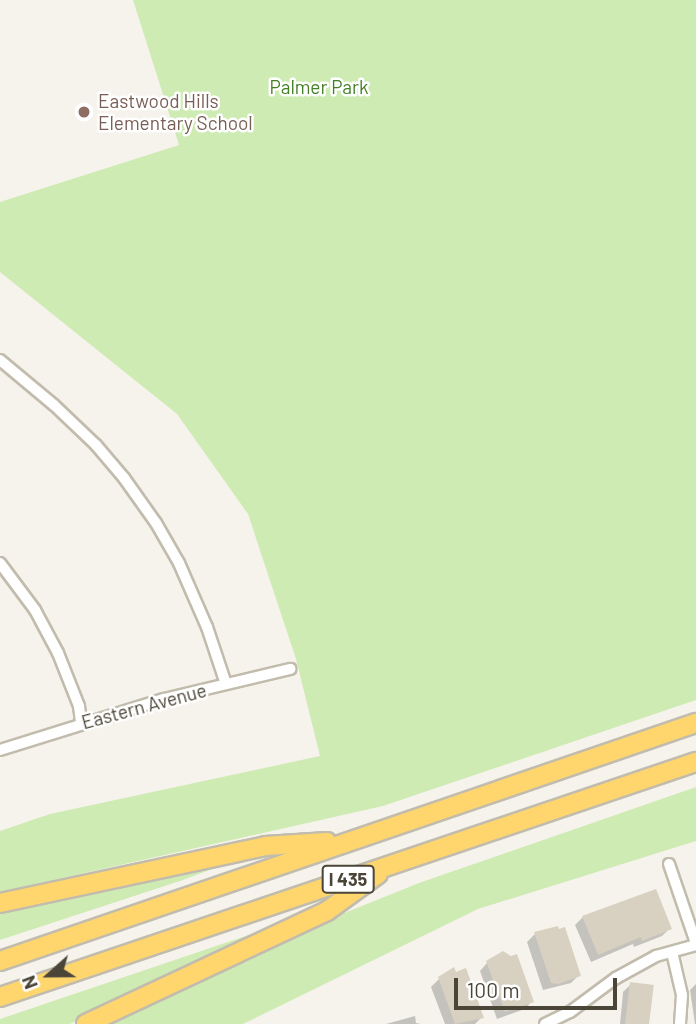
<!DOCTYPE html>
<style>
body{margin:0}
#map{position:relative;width:696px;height:1024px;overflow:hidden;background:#f6f3ec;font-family:Barlow,sans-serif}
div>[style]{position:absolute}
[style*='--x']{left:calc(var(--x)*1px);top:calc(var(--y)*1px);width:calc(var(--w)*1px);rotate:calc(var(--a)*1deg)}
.green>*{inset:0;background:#cfebb4}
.shadow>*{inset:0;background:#0003}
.building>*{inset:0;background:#d8d0c0;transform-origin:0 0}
.roads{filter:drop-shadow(2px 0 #c2bcad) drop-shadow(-2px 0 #c2bcad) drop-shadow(0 2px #c2bcad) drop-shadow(0 -2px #c2bcad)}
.minor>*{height:10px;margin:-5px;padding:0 5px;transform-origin:5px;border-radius:5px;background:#fff}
.motorway>*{height:18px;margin:-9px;padding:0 9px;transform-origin:9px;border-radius:9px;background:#ffd66e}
.dots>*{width:19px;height:19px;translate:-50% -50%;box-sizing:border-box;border:4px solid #fff;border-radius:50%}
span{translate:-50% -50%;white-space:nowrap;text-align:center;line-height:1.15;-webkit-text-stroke:5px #fff;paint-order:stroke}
.shield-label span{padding:2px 5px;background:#fff;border:2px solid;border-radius:5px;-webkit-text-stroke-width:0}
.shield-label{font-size:18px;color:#4b4538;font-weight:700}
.park-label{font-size:19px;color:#458028}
.education-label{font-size:19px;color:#785e54}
.left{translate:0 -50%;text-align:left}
.street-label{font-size:19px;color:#4b4538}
.north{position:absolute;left:14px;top:940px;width:70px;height:70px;-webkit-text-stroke:5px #fff;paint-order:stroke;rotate:249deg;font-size:19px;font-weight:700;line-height:28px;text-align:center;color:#4b4538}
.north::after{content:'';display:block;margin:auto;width:24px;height:32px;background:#4b4538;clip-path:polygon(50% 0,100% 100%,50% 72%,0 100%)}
.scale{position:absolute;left:454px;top:978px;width:163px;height:32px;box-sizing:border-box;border:4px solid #4b4538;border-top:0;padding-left:9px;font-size:21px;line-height:24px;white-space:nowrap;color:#4b4538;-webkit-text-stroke:5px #fff;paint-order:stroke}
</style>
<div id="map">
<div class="green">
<i style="clip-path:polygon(133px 0,696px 0,696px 700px,383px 806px,0 892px,0 831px,50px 814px,320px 756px,296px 659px,248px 514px,177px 414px,0 272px,0 202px,179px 145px)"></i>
<i style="clip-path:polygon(696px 787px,696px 841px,478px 909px,243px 1024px,100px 1024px,332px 918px,419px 883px)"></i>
<i style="clip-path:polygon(237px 860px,180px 881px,0 940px,0 913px)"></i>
<i style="clip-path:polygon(272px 927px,273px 929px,70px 1024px,0 1024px,0 1019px)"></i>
</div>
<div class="shadow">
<i style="clip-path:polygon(583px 917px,670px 928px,662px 936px,634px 947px,633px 944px,591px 962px,575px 925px)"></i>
<i style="clip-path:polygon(535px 934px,579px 975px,571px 983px,543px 990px,527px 942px)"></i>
<i style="clip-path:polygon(487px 963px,532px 1001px,525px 1009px,497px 1019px,480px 971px)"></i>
<i style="clip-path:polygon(439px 979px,482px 1017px,475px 1024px,445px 1024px,431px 987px)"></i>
<i style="clip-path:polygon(631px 984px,648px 1024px,620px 1024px,623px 992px)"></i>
<i style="clip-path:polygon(696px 984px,696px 1024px,695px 1024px,690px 990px)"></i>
<i style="clip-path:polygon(415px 1016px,416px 1023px,421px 1024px,386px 1024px)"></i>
</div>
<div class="building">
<i style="clip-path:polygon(656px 889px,672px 929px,642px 941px,641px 937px,598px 955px,582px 916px)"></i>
<i style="clip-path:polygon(558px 926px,559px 929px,565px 927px,581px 976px,558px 984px,551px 983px,534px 932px)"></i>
<i style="clip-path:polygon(503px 951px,511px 956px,517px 954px,534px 1002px,505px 1012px,486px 961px)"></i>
<i style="clip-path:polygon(454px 967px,456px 972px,466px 968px,484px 1018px,455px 1024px,438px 977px)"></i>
<i style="left:630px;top:982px;width:24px;height:42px;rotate:7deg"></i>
</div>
<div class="roads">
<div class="minor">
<i style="--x:0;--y:360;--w:70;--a:39.8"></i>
<i style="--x:54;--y:405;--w:58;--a:43.6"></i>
<i style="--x:96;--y:445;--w:43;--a:49.7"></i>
<i style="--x:124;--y:478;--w:55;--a:54.6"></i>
<i style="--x:156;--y:523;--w:46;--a:60.1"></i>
<i style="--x:179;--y:563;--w:70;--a:66.4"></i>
<i style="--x:207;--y:627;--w:60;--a:71.6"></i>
<i style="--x:0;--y:563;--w:59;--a:53.3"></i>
<i style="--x:35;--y:610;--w:49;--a:61.9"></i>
<i style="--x:58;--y:653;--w:57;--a:68.4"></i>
<i style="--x:79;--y:706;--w:17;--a:83"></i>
<i style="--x:0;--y:750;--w:172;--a:-17.3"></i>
<i style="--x:164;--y:699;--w:130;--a:-13.4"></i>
<i style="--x:669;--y:864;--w:83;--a:71.1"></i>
<i style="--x:672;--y:952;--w:44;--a:76.9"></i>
<i style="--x:682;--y:995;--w:29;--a:94"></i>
<i style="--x:545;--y:1024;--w:28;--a:-26"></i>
<i style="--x:570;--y:1012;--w:57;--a:-36.5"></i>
<i style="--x:616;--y:978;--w:46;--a:-28.8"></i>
<i style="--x:656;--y:956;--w:41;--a:-15.4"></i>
</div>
<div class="motorway">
<i style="--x:0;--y:903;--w:271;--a:-12.1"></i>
<i style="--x:265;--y:846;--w:62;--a:-3.7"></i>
<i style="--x:0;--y:961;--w:736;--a:-18.88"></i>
<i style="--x:0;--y:997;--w:735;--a:-18.66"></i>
<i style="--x:86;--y:1024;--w:266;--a:-25.1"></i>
<i style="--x:327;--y:911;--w:63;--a:-36"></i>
</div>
</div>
<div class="dots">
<i style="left:84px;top:112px;background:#8d6e63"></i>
</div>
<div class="shield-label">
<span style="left:348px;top:879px">I 435</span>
</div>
<div class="park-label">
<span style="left:319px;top:87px">Palmer Park</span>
</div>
<div class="education-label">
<span class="left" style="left:98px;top:112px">Eastwood Hills<br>Elementary School</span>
</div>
<div class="street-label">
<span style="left:144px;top:706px;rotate:-15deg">Eastern Avenue</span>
</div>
<div class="north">N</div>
<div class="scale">100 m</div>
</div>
